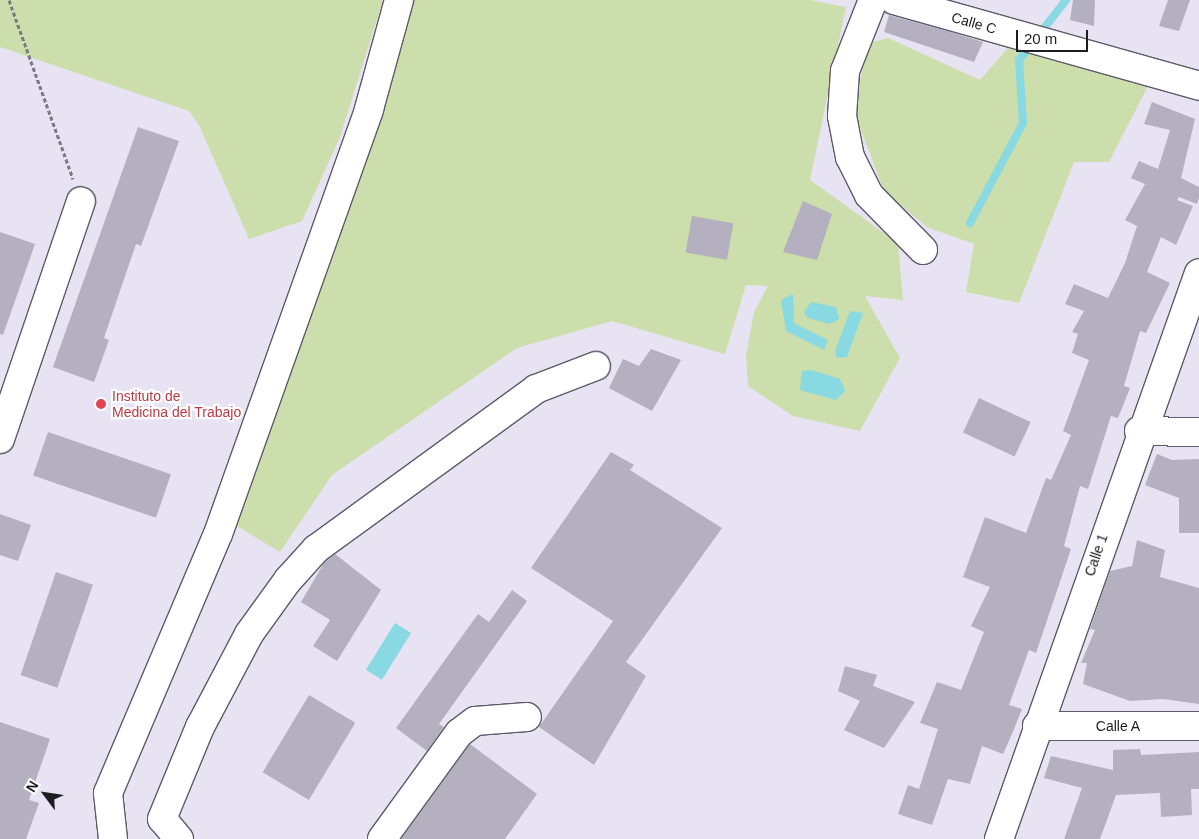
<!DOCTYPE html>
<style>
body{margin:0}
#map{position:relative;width:1199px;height:839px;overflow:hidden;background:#e7e3f3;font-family:Arial,sans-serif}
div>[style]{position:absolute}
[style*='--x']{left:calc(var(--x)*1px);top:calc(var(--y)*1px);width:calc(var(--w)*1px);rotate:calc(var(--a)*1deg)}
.green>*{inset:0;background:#cbdeab}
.water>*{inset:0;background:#88d9e1;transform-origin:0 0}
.stream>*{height:8px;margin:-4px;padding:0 4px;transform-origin:4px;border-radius:4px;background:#88d9e1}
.building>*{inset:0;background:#b4b0bf;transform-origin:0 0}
.path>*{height:3px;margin-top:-1.5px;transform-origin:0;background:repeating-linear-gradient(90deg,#7b7983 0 4px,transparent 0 6.5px)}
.roads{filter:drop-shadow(1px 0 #5e5a68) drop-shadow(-1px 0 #5e5a68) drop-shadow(0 1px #5e5a68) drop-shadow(0 -1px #5e5a68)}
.minor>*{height:28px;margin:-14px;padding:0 14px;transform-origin:14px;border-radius:14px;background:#fff}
.dots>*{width:14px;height:14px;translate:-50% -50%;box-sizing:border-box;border:2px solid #fff;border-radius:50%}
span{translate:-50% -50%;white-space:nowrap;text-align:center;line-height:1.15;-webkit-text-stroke:4.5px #fff;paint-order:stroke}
.street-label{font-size:14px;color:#1d1c21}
.health-label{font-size:14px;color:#be3a42}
.left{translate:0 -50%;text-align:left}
.north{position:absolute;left:20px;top:769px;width:50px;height:50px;-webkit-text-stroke:4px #fff;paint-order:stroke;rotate:301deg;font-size:14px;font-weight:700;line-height:20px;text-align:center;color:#1d1c21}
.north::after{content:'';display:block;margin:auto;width:18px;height:22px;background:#1d1c21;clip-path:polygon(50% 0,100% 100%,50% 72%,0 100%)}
.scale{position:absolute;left:1016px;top:30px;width:72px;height:22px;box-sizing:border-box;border:2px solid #1d1c21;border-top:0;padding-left:6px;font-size:15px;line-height:18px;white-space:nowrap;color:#1d1c21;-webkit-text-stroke:4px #fff;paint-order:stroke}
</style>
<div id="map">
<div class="green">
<i style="clip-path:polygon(0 0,383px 0,340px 137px,302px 221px,249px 239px,199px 125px,189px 111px,0 47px)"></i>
<i style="clip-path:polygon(412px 0,810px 0,846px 7px,810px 180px,898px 243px,903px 300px,865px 296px,900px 358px,860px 431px,793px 416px,748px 386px,746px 356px,754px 312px,768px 286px,746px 285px,725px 354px,612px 321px,517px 348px,332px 475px,280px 552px,235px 525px)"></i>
<i style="clip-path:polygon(888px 38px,980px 80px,1008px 48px,1149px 84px,1109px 162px,1074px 162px,1019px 303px,966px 292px,974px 244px,927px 227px,884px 191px,853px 109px,869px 43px)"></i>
</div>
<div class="water">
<i style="clip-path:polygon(793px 294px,794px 323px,828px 340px,824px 350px,786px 331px,781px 300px)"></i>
<i style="clip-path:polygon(811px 302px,836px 307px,839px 319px,830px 324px,808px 318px,804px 312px)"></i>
<i style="clip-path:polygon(850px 311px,863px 313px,847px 357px,837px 358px,835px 351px)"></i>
<i style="clip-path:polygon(811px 370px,840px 379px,845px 391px,836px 400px,800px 390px,802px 371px)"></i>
<i style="left:395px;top:623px;width:19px;height:55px;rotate:32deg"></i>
</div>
<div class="stream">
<i style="--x:1038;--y:36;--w:46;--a:-52.1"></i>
<i style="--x:970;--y:223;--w:113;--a:-62.1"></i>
<i style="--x:1023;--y:123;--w:63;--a:-93.6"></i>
<i style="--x:1019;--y:60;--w:19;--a:-51"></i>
</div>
<div class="building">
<i style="clip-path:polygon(1073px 0,1095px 0,1094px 26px,1070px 20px)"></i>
<i style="clip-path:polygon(1168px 0,1190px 0,1179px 31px,1159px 26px)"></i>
<i style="clip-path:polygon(889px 15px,947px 31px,983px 42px,974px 62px,884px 32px)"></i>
<i style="clip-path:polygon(1152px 102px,1195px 119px,1181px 178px,1199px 187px,1199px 198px,1197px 204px,1179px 197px,1177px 200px,1193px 206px,1176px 245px,1161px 237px,1147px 272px,1170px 283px,1146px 333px,1140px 331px,1124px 386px,1130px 388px,1118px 418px,1111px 416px,1088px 489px,1080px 486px,1064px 546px,1071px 549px,1036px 653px,1029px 650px,1009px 705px,1022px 709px,1012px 734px,1003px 754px,982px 746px,970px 784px,948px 779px,932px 825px,898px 814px,908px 785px,919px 789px,938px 729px,920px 723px,937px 682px,961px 690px,984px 632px,971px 626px,990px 587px,963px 577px,985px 517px,1026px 533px,1046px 478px,1051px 480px,1071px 435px,1063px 431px,1089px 360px,1072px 353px,1078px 334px,1072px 332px,1084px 311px,1065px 304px,1074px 284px,1108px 298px,1125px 263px,1137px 226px,1125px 220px,1145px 184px,1131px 178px,1139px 161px,1158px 169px,1170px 130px,1144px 124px)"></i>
<i style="clip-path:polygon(138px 127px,179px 141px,141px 246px,136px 244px,104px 338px,109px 340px,94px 382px,53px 367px)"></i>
<i style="clip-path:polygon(803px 201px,832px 214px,817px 260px,783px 252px)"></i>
<i style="left:692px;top:216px;width:42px;height:37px;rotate:10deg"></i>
<i style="clip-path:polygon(0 232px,35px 244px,3px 335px,0 334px)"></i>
<i style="clip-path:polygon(651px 349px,681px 360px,652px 411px,609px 388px,623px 359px,639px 366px)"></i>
<i style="left:979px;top:398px;width:57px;height:38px;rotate:25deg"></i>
<i style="left:48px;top:432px;width:130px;height:46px;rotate:19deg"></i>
<i style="clip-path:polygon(611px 452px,634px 465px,630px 470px,722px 528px,626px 662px,646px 676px,594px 765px,539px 727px,613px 621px,531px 568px)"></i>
<i style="clip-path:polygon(1157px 454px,1172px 460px,1199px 459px,1199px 533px,1179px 533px,1179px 498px,1145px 485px)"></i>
<i style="clip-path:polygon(0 514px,31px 525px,18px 561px,0 555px)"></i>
<i style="clip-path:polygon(1137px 540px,1165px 550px,1160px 577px,1199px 588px,1199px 704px,1163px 699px,1130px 701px,1083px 684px,1087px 663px,1081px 663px,1095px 630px,1090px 629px,1110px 571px,1132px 566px)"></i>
<i style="clip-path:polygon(335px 554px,381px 590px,337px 661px,313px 646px,330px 620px,301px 602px,324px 563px)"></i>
<i style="left:56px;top:572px;width:39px;height:109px;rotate:19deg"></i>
<i style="clip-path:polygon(512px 590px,527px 601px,439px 724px,444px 727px,427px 751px,396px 728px,478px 614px,489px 622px)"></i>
<i style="clip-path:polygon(845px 666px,877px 675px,873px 686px,915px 702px,884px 748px,844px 730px,860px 701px,838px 691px)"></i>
<i style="left:309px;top:695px;width:54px;height:90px;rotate:31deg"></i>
<i style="clip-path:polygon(0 722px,50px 739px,29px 800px,39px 803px,26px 839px,0 839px)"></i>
<i style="clip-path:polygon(470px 744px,537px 794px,505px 839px,401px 839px)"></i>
<i style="clip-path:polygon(1140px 749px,1141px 755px,1199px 752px,1199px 789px,1191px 789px,1192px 815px,1161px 817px,1160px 793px,1116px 795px,1100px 839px,1064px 839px,1082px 788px,1044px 778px,1051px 756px,1113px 770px,1113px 750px)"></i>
</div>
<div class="path">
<i style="--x:9;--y:0;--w:190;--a:70.3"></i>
</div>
<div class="roads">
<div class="minor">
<i style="--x:873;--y:0;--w:76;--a:111.5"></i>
<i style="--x:845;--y:71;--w:45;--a:93.8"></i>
<i style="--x:842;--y:116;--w:42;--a:79"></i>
<i style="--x:850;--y:157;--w:42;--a:63.4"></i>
<i style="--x:869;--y:195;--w:77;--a:45.5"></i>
<i style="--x:894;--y:0;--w:317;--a:15.7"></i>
<i style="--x:1139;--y:431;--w:60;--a:1"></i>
<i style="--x:0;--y:439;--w:251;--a:-71.2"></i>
<i style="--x:1037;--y:726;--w:162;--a:0"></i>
<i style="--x:113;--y:839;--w:46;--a:-96.2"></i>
<i style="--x:108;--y:793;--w:281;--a:-67"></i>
<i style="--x:218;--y:534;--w:451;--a:-70.4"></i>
<i style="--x:369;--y:109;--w:113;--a:-74.6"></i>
<i style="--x:179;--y:839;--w:26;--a:-130"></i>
<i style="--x:162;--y:819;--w:100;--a:-67.6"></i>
<i style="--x:200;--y:727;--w:105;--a:-62.2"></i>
<i style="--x:249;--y:634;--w:67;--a:-54.2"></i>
<i style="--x:288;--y:580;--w:42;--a:-47.9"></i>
<i style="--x:316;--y:549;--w:272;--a:-36"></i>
<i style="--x:536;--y:389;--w:64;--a:-21"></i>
<i style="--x:382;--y:839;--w:131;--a:-54"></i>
<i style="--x:459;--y:733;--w:20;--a:-37"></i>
<i style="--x:475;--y:721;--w:52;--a:-4.4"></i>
<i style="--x:999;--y:839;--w:600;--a:-70.54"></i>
</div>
</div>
<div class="dots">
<i style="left:101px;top:404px;background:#e0444e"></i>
</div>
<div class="street-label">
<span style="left:974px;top:23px;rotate:16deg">Calle C</span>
<span style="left:1096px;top:555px;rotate:-71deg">Calle 1</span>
<span style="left:1118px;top:726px">Calle A</span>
</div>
<div class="health-label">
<span class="left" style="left:112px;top:404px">Instituto de<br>Medicina del Trabajo</span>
</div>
<div class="north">N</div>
<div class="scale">20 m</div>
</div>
